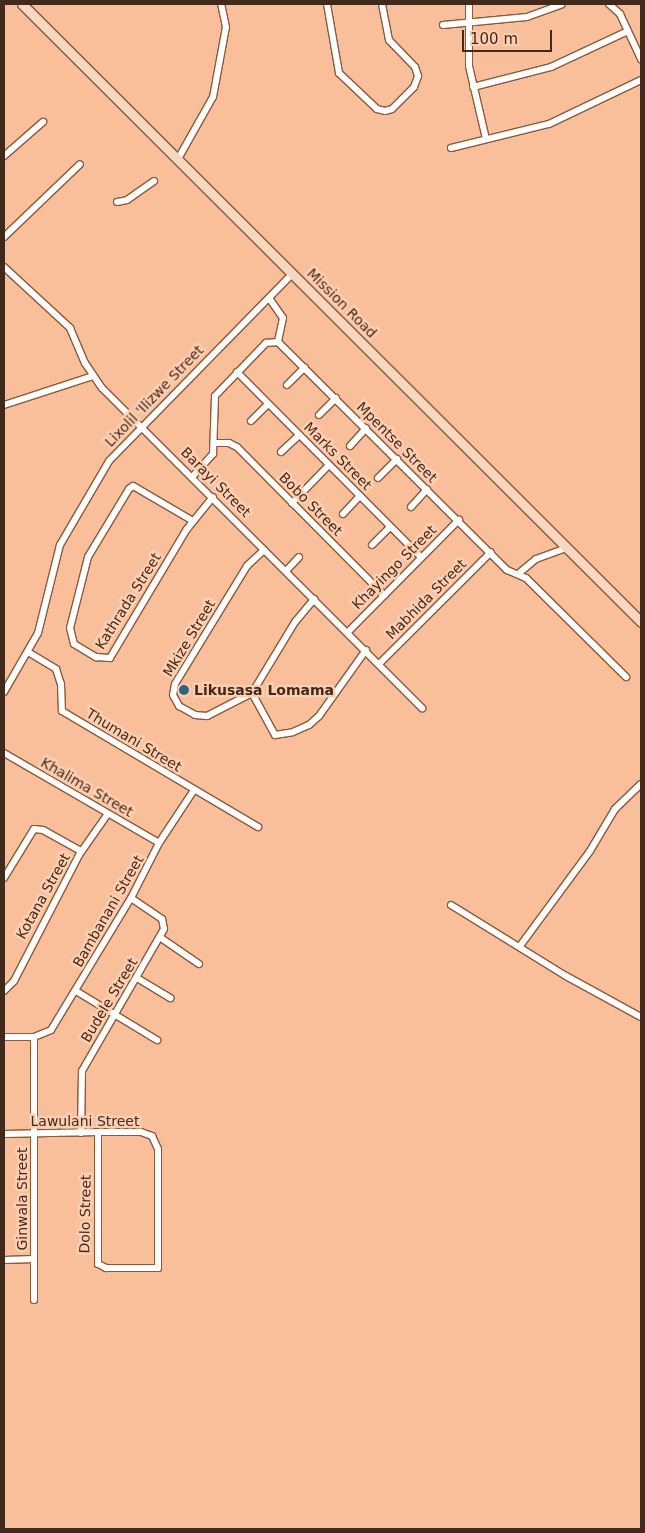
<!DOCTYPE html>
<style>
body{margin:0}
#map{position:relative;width:645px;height:1533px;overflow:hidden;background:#f9be9a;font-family:"DejaVu Sans",sans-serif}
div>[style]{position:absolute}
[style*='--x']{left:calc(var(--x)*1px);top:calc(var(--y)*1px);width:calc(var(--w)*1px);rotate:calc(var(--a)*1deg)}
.roads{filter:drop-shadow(1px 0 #8d5938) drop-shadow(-1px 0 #8d5938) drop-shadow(0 1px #8d5938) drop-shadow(0 -1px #8d5938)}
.street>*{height:6px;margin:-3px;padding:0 3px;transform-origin:3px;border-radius:3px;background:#fff}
.secondary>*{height:9px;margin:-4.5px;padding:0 4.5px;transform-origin:4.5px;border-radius:4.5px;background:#f7d7be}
.dots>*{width:14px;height:14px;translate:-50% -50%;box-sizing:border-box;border:2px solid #feceb1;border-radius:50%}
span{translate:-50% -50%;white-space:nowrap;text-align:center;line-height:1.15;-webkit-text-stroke:5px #feceb1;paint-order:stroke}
.street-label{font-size:14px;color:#412a1c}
.poi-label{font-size:14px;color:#412a1c;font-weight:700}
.left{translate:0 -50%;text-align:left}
.frame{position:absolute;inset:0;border:5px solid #412a1c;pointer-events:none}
.scale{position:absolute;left:462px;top:30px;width:90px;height:22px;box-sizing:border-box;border:2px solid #412a1c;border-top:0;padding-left:6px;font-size:15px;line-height:18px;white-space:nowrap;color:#412a1c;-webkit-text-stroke:4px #feceb1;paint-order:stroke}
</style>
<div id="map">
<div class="roads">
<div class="street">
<i style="--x:327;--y:4;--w:70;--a:80.1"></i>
<i style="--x:339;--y:73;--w:52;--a:43.5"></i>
<i style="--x:377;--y:109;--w:8;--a:14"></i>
<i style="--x:385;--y:111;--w:7;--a:-16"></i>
<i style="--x:392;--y:109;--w:31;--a:-45"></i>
<i style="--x:414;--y:87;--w:12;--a:-70"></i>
<i style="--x:418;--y:76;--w:9;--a:-108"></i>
<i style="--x:415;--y:67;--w:37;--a:-134"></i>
<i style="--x:389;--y:40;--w:37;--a:-101"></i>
<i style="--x:469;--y:4;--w:62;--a:90"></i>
<i style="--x:469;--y:66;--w:75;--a:76.9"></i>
<i style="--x:609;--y:4;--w:15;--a:42"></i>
<i style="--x:620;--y:14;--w:50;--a:65"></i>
<i style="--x:443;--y:25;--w:84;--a:-5.4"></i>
<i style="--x:527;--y:17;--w:37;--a:-20"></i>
<i style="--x:473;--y:87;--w:81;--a:-14.4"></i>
<i style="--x:551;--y:67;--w:85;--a:-25.1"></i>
<i style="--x:451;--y:148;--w:101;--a:-13.8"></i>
<i style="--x:549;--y:124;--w:102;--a:-25.6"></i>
<i style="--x:4;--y:156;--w:52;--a:-41.1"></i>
<i style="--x:178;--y:159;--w:71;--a:-60.6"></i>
<i style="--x:213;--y:97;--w:71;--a:-79.5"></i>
<i style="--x:226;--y:27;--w:24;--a:-102"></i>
<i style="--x:117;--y:202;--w:10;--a:-11"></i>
<i style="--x:127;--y:200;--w:33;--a:-35"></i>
<i style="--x:4;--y:237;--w:105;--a:-43.8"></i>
<i style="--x:4;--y:267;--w:90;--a:42.7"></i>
<i style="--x:70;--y:328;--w:38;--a:67"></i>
<i style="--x:85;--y:363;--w:30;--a:56"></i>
<i style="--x:102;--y:388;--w:453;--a:45"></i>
<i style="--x:269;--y:298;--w:24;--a:55"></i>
<i style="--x:283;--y:318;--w:25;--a:102"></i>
<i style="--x:237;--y:372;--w:261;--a:45.2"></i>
<i style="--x:287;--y:385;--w:25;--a:-45"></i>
<i style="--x:4;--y:405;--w:94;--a:-18"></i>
<i style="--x:319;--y:415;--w:24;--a:-45"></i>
<i style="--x:251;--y:421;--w:24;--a:-45"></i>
<i style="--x:215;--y:443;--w:14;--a:0"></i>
<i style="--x:229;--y:443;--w:9;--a:27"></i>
<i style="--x:237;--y:447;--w:209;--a:45.2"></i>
<i style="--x:350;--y:446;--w:24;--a:-48"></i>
<i style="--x:281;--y:452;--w:25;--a:-43"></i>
<i style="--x:193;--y:476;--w:30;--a:-48"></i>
<i style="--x:213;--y:454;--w:58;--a:-88"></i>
<i style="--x:215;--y:396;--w:74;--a:-46.1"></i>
<i style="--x:266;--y:343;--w:12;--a:-5"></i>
<i style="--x:278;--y:342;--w:323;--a:44.9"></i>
<i style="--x:507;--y:570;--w:21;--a:23"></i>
<i style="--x:526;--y:578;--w:141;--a:44.7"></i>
<i style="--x:378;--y:478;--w:27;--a:-45"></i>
<i style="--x:292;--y:503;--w:53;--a:-45.8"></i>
<i style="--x:411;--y:507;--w:24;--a:-48"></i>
<i style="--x:343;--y:514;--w:25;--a:-47"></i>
<i style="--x:193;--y:521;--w:69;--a:-149.7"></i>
<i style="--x:133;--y:486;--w:5;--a:143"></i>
<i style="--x:129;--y:489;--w:79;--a:121.1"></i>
<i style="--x:88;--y:557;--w:73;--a:104.2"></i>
<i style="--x:70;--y:628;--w:16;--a:76"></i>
<i style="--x:74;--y:644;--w:26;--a:31"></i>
<i style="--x:96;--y:657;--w:14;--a:4"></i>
<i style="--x:110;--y:658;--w:150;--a:-59.2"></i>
<i style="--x:187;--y:529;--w:41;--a:-50.9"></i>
<i style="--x:372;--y:545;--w:25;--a:-45"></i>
<i style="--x:264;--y:550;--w:23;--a:137"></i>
<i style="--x:247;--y:566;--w:138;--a:121.4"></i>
<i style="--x:175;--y:684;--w:11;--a:100"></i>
<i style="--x:173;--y:695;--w:13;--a:61"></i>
<i style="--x:179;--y:706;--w:18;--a:29"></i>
<i style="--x:195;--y:715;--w:12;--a:5"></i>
<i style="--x:207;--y:716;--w:51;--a:-27.1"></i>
<i style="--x:252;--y:693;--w:83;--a:-58.8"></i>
<i style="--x:295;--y:622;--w:30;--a:-50"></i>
<i style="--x:286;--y:571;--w:19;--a:-47"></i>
<i style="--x:518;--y:574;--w:23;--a:-40"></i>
<i style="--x:536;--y:559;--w:33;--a:-20"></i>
<i style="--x:348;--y:632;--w:158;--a:-45.3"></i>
<i style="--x:28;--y:652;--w:33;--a:31"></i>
<i style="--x:56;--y:669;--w:16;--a:72"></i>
<i style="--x:61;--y:684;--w:27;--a:88"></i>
<i style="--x:62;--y:711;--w:228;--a:30.6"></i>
<i style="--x:379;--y:664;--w:158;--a:-45"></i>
<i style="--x:4;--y:692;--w:68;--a:-60"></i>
<i style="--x:38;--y:633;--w:91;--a:-76"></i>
<i style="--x:60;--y:545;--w:97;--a:-59.7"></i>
<i style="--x:109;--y:461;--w:263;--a:-45.6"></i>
<i style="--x:252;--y:693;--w:48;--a:61.3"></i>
<i style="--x:275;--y:735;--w:18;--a:-9"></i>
<i style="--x:293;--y:732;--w:17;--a:-24"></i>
<i style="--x:309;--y:725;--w:13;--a:-42"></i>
<i style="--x:319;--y:716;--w:81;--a:-54.5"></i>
<i style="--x:4;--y:753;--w:179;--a:30.1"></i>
<i style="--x:4;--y:878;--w:57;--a:-58.5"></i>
<i style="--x:34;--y:829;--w:9;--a:6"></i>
<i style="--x:43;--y:830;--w:43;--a:28.9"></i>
<i style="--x:451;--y:905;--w:135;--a:31.7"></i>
<i style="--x:566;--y:976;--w:85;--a:28.7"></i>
<i style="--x:161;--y:938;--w:46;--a:34.4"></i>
<i style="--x:520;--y:946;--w:118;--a:-53.6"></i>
<i style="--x:590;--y:851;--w:49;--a:-59.2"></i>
<i style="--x:615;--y:809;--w:36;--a:-44"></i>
<i style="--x:137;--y:978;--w:39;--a:31"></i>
<i style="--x:4;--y:991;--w:14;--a:-45"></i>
<i style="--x:14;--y:981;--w:142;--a:-62.7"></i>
<i style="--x:79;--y:855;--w:49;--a:-55"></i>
<i style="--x:76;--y:991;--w:95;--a:31.2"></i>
<i style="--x:4;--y:1037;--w:30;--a:0"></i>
<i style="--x:34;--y:1037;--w:18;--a:-22"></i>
<i style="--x:51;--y:1030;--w:154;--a:-58.8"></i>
<i style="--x:131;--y:898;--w:62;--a:-63"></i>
<i style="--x:159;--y:843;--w:64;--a:-56.6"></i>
<i style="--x:81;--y:1133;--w:62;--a:-89.1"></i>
<i style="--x:82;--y:1071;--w:164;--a:-60"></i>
<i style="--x:164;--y:929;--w:10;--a:-101"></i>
<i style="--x:162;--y:919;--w:37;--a:-146"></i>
<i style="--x:4;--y:1134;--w:94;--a:-1.2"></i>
<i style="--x:98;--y:1132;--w:43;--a:0"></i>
<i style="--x:141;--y:1132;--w:12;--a:20"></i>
<i style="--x:152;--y:1136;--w:14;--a:65"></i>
<i style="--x:158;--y:1149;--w:119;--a:90"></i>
<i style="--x:158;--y:1268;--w:52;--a:180"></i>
<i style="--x:106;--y:1268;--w:9;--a:-153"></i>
<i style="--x:98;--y:1264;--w:132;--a:-90"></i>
<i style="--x:4;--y:1260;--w:30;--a:-2"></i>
<i style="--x:34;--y:1300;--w:263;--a:-90"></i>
</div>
<div class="secondary">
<i style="--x:22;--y:4;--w:875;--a:44.95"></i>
</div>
</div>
<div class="dots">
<i style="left:184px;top:690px;background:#2e647f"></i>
</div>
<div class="street-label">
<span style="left:342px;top:303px;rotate:45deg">Mission Road</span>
<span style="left:154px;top:396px;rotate:-46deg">Lixolil 'Ilizwe Street</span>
<span style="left:397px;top:442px;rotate:45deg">Mpentse Street</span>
<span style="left:338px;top:456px;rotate:45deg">Marks Street</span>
<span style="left:216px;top:482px;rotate:45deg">Barayi Street</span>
<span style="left:311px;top:504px;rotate:45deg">Bobo Street</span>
<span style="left:394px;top:567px;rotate:-45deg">Khayingo Street</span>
<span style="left:426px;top:599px;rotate:-45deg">Mabhida Street</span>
<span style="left:128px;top:601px;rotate:-58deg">Kathrada Street</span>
<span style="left:189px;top:638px;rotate:-59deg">Mkize Street</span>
<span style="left:134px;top:740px;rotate:31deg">Thumani Street</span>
<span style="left:87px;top:787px;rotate:30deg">Khalima Street</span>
<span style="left:43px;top:896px;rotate:-61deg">Kotana Street</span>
<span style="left:108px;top:911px;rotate:-60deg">Bambanani Street</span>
<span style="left:109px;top:1000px;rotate:-59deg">Budele Street</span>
<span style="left:85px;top:1121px">Lawulani Street</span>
<span style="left:22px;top:1199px;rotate:-90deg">Ginwala Street</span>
<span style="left:85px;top:1214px;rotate:-89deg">Dolo Street</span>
</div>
<div class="poi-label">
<span class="left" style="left:194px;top:690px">Likusasa Lomama</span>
</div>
<div class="frame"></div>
<div class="scale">100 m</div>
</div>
